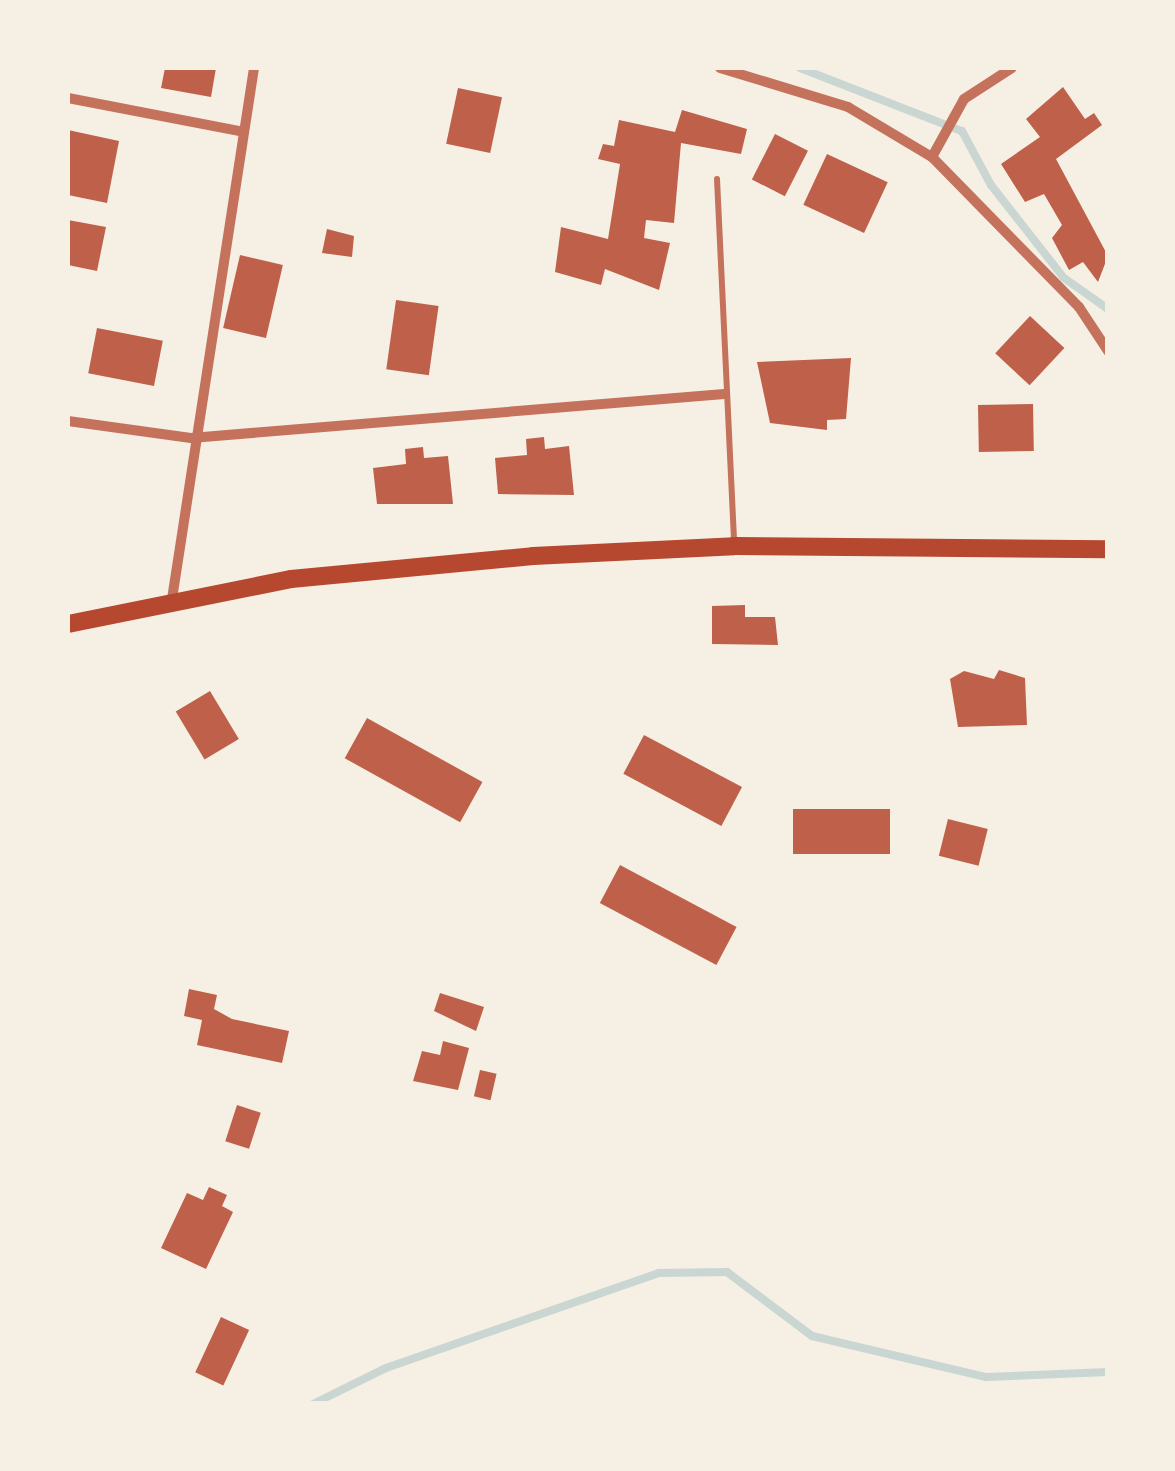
<!DOCTYPE html>
<style>
body{margin:0}
#map{position:relative;width:1175px;height:1471px;overflow:hidden;background:#f6efe4;font-family:Cabin,sans-serif}
div>[style]{position:absolute}
[style*='--x']{left:calc(var(--x)*1px);top:calc(var(--y)*1px);width:calc(var(--w)*1px);rotate:calc(var(--a)*1deg)}
.stream>*{height:8px;margin:-4px;padding:0 4px;transform-origin:4px;border-radius:4px;background:#c9d6d2}
.building>*{inset:0;background:#bf614a;transform-origin:0 0}
.service>*{height:6px;margin:-3px;padding:0 3px;transform-origin:3px;border-radius:3px;background:#c5725c}
.minor>*{height:10px;margin:-5px;padding:0 5px;transform-origin:5px;border-radius:5px;background:#c5725c}
.secondary>*{height:18px;margin:-9px;padding:0 9px;transform-origin:9px;border-radius:9px;background:#b5482f}
span{translate:-50% -50%;white-space:nowrap;text-align:center;line-height:1.15;-webkit-text-stroke:8px #f6efe4;paint-order:stroke}
.frame{position:absolute;inset:0;border:70px solid #f6efe4;pointer-events:none}
</style>
<div id="map">
<div class="stream">
<i style="--x:800;--y:68;--w:174;--a:21.3"></i>
<i style="--x:962;--y:131;--w:61;--a:61.8"></i>
<i style="--x:991;--y:185;--w:118;--a:51.9"></i>
<i style="--x:1064;--y:278;--w:54;--a:35.2"></i>
<i style="--x:313;--y:1404;--w:81;--a:-26.3"></i>
<i style="--x:386;--y:1368;--w:289;--a:-19.2"></i>
<i style="--x:659;--y:1273;--w:68;--a:-0.8"></i>
<i style="--x:727;--y:1272;--w:106;--a:37"></i>
<i style="--x:812;--y:1336;--w:179;--a:13.3"></i>
<i style="--x:986;--y:1377;--w:122;--a:-2.3"></i>
</div>
<div class="building">
<i style="clip-path:polygon(165px 68px,216px 68px,211px 97px,161px 88px)"></i>
<i style="clip-path:polygon(1063px 87px,1085px 119px,1094px 113px,1102px 125px,1056px 159px,1108px 256px,1098px 282px,1083px 262px,1069px 270px,1052px 238px,1062px 225px,1044px 194px,1025px 202px,1001px 164px,1040px 137px,1026px 119px)"></i>
<i style="left:458px;top:88px;width:45px;height:57px;rotate:12deg"></i>
<i style="clip-path:polygon(682px 110px,747px 129px,741px 154px,681px 143px,674px 223px,646px 220px,644px 238px,670px 243px,659px 290px,605px 269px,601px 285px,555px 272px,561px 227px,608px 239px,620px 164px,598px 159px,603px 144px,614px 146px,619px 120px,675px 132px)"></i>
<i style="clip-path:polygon(68px 130px,119px 141px,107px 203px,68px 195px)"></i>
<i style="left:775px;top:134px;width:37px;height:51px;rotate:27deg"></i>
<i style="left:827px;top:154px;width:67px;height:56px;rotate:25deg"></i>
<i style="clip-path:polygon(68px 220px,106px 227px,97px 271px,68px 265px)"></i>
<i style="clip-path:polygon(327px 229px,354px 236px,352px 257px,322px 253px)"></i>
<i style="left:240px;top:255px;width:44px;height:75px;rotate:13deg"></i>
<i style="left:396px;top:300px;width:43px;height:70px;rotate:8deg"></i>
<i style="left:1030px;top:316px;width:47px;height:51px;rotate:43deg"></i>
<i style="left:97px;top:328px;width:67px;height:46px;rotate:11deg"></i>
<i style="clip-path:polygon(851px 358px,846px 419px,827px 420px,827px 430px,770px 423px,757px 362px)"></i>
<i style="left:1033px;top:404px;width:47px;height:55px;rotate:89deg"></i>
<i style="clip-path:polygon(544px 437px,545px 449px,569px 446px,574px 495px,498px 494px,495px 458px,527px 455px,526px 439px)"></i>
<i style="clip-path:polygon(423px 447px,424px 458px,448px 456px,453px 504px,377px 504px,373px 468px,406px 464px,405px 449px)"></i>
<i style="clip-path:polygon(745px 605px,745px 617px,775px 617px,778px 645px,712px 644px,712px 606px)"></i>
<i style="clip-path:polygon(999px 670px,1025px 678px,1027px 725px,958px 727px,950px 679px,964px 671px,994px 679px)"></i>
<i style="left:210px;top:691px;width:56px;height:40px;rotate:59deg"></i>
<i style="left:367px;top:718px;width:132px;height:46px;rotate:29deg"></i>
<i style="left:644px;top:735px;width:111px;height:44px;rotate:28deg"></i>
<i style="left:793px;top:809px;width:97px;height:45px"></i>
<i style="left:948px;top:819px;width:41px;height:38px;rotate:14deg"></i>
<i style="left:620px;top:865px;width:132px;height:43px;rotate:28deg"></i>
<i style="clip-path:polygon(189px 989px,217px 995px,214px 1009px,232px 1019px,289px 1031px,282px 1063px,197px 1045px,202px 1020px,184px 1016px)"></i>
<i style="clip-path:polygon(440px 993px,484px 1007px,476px 1031px,434px 1011px)"></i>
<i style="clip-path:polygon(443px 1041px,469px 1048px,458px 1090px,413px 1081px,422px 1051px,440px 1055px)"></i>
<i style="left:480px;top:1070px;width:17px;height:27px;rotate:13deg"></i>
<i style="left:237px;top:1105px;width:25px;height:38px;rotate:18deg"></i>
<i style="clip-path:polygon(209px 1187px,227px 1195px,222px 1206px,233px 1212px,206px 1269px,161px 1248px,187px 1193px,203px 1200px)"></i>
<i style="left:221px;top:1317px;width:31px;height:61px;rotate:25deg"></i>
</div>
<div class="service">
<i style="--x:717;--y:179;--w:363;--a:87.3"></i>
</div>
<div class="minor">
<i style="--x:720;--y:68;--w:134;--a:16.9"></i>
<i style="--x:848;--y:107;--w:98;--a:30.8"></i>
<i style="--x:932;--y:157;--w:210;--a:45.6"></i>
<i style="--x:1079;--y:307;--w:53;--a:56.6"></i>
<i style="--x:68;--y:98;--w:179;--a:10.9"></i>
<i style="--x:932;--y:157;--w:66;--a:-61.1"></i>
<i style="--x:964;--y:99;--w:57;--a:-32.9"></i>
<i style="--x:68;--y:421;--w:124;--a:7.9"></i>
<i style="--x:191;--y:438;--w:535;--a:-4.72"></i>
<i style="--x:172;--y:599;--w:537;--a:-81.22"></i>
</div>
<div class="secondary">
<i style="--x:68;--y:624;--w:227;--a:-11.4"></i>
<i style="--x:291;--y:579;--w:243;--a:-5.4"></i>
<i style="--x:533;--y:556;--w:201;--a:-2.8"></i>
<i style="--x:734;--y:546;--w:374;--a:0.5"></i>
</div>
<div class="frame"></div>
</div>
